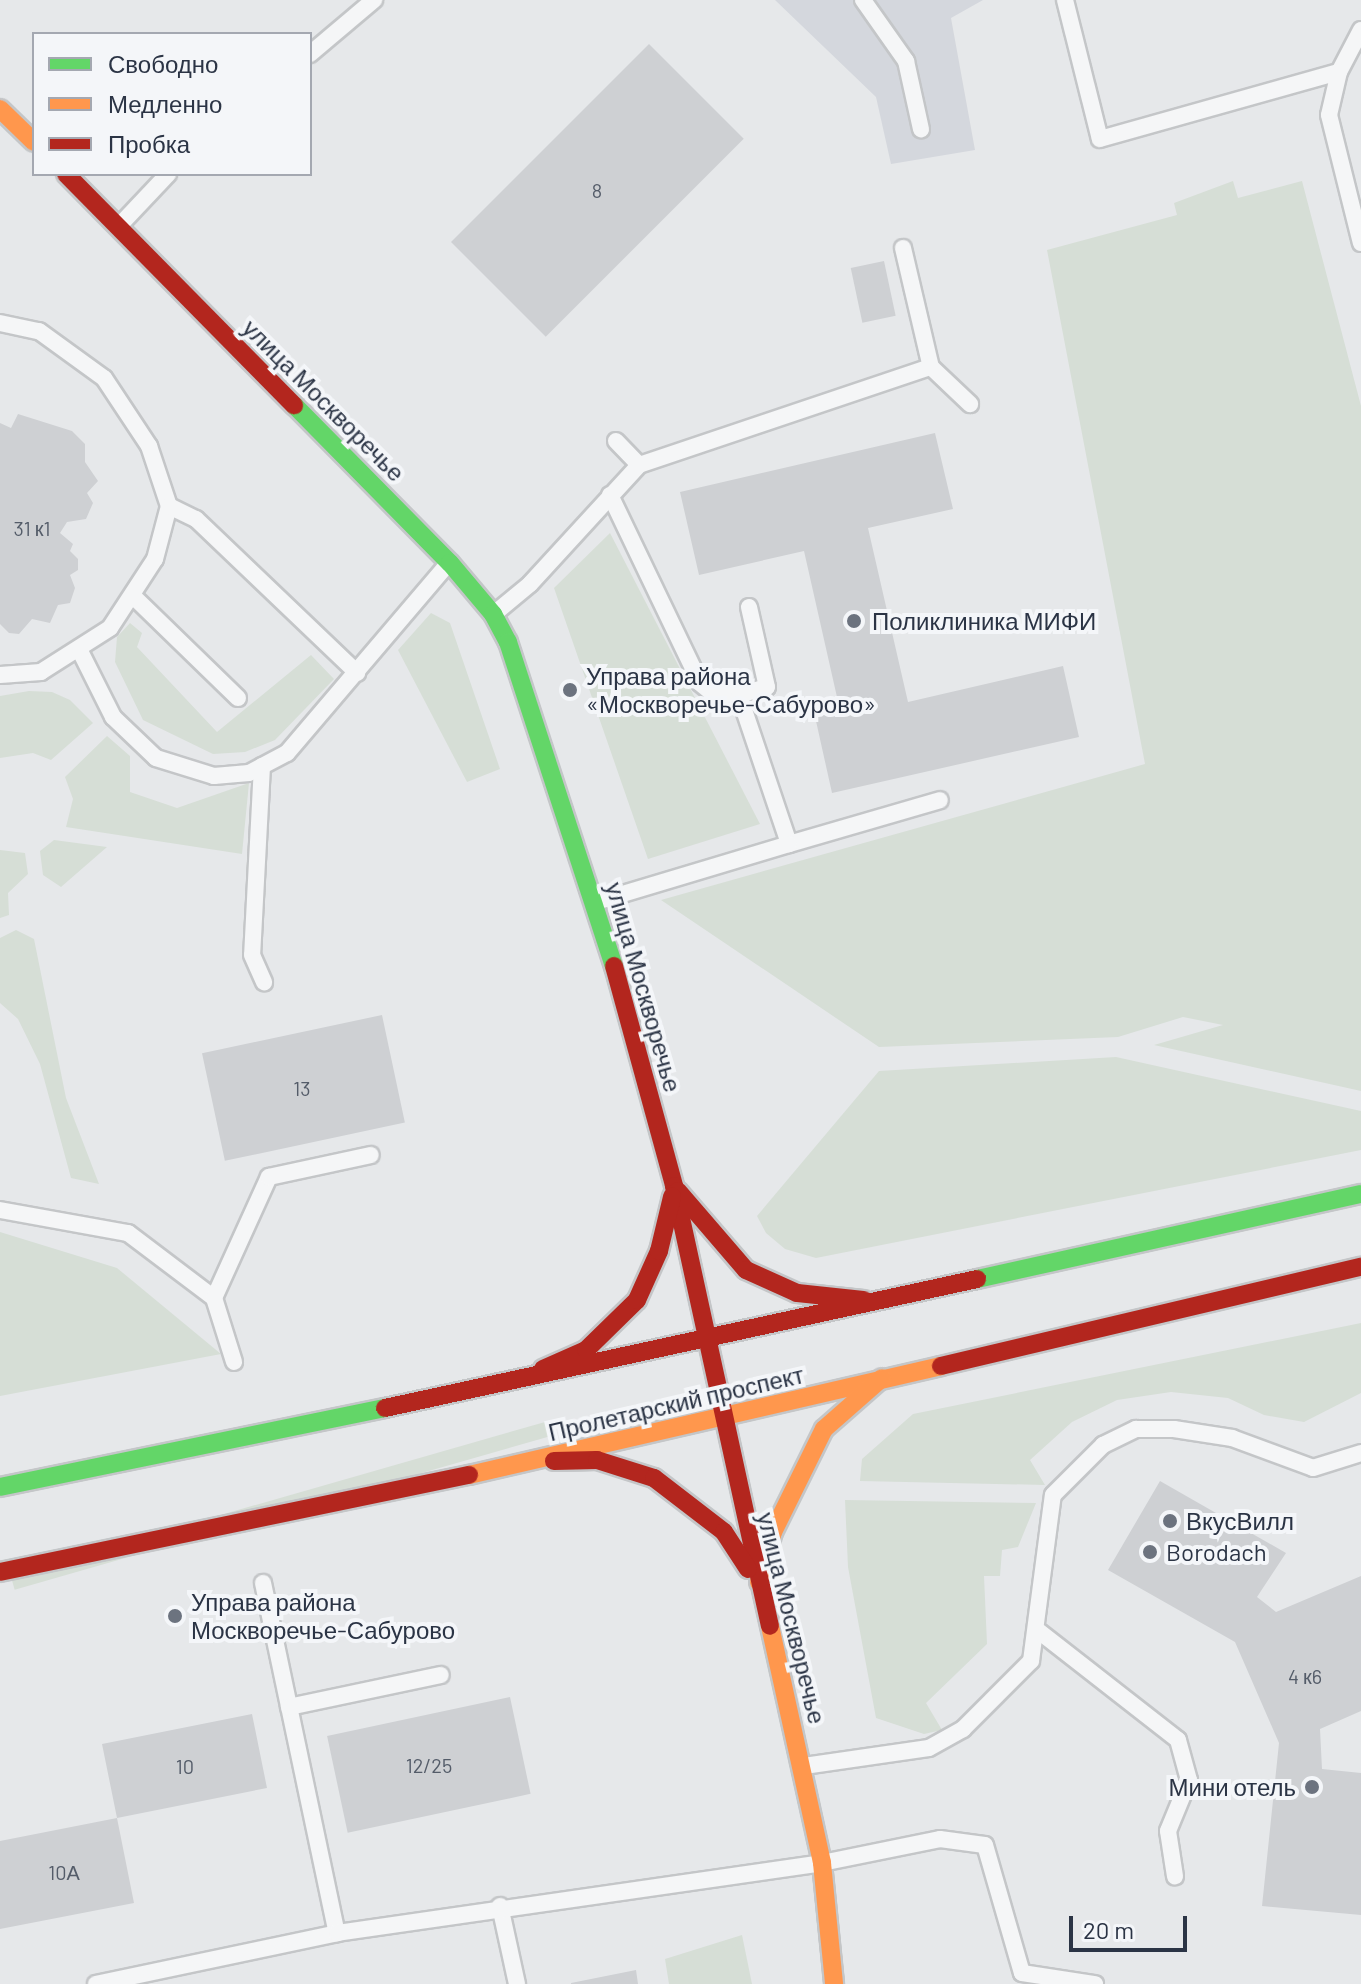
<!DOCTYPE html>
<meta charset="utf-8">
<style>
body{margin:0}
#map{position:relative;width:1361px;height:1984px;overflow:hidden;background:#e6e8ea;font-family:Barlow,sans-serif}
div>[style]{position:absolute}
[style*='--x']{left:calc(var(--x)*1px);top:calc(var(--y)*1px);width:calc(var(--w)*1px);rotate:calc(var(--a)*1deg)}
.built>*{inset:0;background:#d4d7dd}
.green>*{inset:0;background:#d6ded6;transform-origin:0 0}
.building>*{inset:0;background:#ced0d3;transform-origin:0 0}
.roads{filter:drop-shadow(2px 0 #c4c6c8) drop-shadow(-2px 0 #c4c6c8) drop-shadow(0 2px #c4c6c8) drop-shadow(0 -2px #c4c6c8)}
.lane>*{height:16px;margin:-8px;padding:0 8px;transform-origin:8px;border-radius:8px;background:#f5f6f7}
.fast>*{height:18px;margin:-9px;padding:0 9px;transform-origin:9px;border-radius:9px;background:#63d668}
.slow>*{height:18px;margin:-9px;padding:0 9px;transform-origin:9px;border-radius:9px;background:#ff974d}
.jam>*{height:18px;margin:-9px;padding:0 9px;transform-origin:9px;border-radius:9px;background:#b3261e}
.dots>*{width:22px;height:22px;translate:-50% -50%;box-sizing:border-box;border:4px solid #f4f6f9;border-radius:50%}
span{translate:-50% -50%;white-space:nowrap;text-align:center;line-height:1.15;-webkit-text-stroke:8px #f4f6f9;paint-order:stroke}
.number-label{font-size:20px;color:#545c69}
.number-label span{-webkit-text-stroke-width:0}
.street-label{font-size:24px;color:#2b3445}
.poi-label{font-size:24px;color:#2b3445}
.left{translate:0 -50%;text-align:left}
.right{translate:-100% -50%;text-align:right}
.legend{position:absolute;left:32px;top:32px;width:280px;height:144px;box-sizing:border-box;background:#f4f6f9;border:2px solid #a4a8b1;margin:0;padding:10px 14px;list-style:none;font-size:24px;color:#2b3445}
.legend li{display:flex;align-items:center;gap:16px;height:40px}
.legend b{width:40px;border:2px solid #a4a8b1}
.scale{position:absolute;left:1069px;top:1916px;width:118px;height:36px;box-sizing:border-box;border:4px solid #2b3445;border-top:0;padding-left:10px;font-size:24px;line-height:28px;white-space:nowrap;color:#2b3445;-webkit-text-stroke:6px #f4f6f9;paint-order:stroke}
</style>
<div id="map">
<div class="built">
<i style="clip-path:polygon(775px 0,983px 0,951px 18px,975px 150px,891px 164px,876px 97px)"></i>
</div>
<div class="green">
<i style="clip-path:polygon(1233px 181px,1238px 198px,1302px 181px,1361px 406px,1361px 1091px,1154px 1045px,1223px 1025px,1183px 1017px,1118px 1037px,879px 1047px,661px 900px,1145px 764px,1047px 250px,1177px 215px,1174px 203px)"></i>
<i style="clip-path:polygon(610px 533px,760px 824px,648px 859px,554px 588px)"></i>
<i style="clip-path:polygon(431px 613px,450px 623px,500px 769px,467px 782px,398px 650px)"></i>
<i style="clip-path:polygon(130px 623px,142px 633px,137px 647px,217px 732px,311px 655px,334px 679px,275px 740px,245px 752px,213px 754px,143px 720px,115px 662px,117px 637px)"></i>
<i style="clip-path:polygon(29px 691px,52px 692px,70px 700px,93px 723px,51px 760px,33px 753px,0 758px,0 696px)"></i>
<i style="clip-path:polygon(107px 736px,130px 756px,130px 792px,177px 808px,249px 783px,242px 854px,66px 827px,73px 799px,65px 777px)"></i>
<i style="clip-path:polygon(54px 840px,107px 847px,61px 887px,43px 875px,40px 851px)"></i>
<i style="clip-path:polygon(0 850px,25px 853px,28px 874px,8px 893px,9px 915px,0 918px)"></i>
<i style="clip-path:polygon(16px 930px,34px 939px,66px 1098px,99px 1184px,71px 1178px,40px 1064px,18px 1019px,0 1003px,0 938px)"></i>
<i style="clip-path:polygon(1116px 1057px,1361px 1111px,1361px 1150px,816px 1258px,785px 1249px,766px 1233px,757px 1216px,879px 1071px)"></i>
<i style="clip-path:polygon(0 1232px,117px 1268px,221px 1354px,0 1396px)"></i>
<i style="clip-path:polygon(1361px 1323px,1361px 1393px,1304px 1422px,1264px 1415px,1228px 1398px,1171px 1392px,1117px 1400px,1072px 1422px,1030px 1460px,1045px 1485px,860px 1481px,862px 1459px,913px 1414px)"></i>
<i style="left:545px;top:1422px;width:15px;height:556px;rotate:74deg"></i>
<i style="clip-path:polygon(845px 1500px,1036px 1503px,1018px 1547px,1002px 1550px,1000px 1576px,984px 1576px,987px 1644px,926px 1703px,942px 1730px,924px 1734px,876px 1718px,848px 1567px)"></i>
<i style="clip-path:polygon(742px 1935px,752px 1984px,669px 1984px,665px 1959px)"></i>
</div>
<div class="building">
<i style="left:649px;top:44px;width:134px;height:280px;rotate:45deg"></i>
<i style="left:884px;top:261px;width:56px;height:34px;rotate:78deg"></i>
<i style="clip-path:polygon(18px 414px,72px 431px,85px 444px,85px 462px,98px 481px,87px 493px,93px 503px,86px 519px,67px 522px,60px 533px,73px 544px,70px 551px,78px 559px,78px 570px,70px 575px,75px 588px,70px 603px,58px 605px,50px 623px,32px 619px,19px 634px,9px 633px,0 624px,0 423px,11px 428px)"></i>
<i style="clip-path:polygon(935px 433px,953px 509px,868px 528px,908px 702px,1063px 666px,1079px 737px,832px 793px,814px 712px,839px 706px,804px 551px,699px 575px,680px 492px)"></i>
<i style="left:382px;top:1015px;width:110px;height:184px;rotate:78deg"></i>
<i style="clip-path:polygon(1160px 1481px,1286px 1553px,1257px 1597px,1276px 1612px,1361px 1576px,1361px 1711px,1320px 1729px,1322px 1769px,1361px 1773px,1361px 1915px,1262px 1906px,1279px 1743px,1235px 1642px,1108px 1570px)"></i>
<i style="left:510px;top:1697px;width:99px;height:187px;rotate:78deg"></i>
<i style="clip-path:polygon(252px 1714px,267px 1788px,117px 1818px,134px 1903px,0 1929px,0 1841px,117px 1818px,102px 1744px)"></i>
<i style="clip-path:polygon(636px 1970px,638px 1984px,571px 1984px,571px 1983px)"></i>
</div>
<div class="roads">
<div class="lane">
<i style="--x:863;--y:0;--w:75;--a:54.8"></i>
<i style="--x:906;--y:61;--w:70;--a:77.6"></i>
<i style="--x:1065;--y:0;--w:143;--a:75.9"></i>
<i style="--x:1100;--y:139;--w:248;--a:-15.7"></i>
<i style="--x:1361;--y:30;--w:47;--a:117.6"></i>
<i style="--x:1339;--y:72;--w:44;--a:103.1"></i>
<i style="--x:1329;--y:115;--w:132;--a:76"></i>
<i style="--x:310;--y:54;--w:84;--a:-40.2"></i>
<i style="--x:120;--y:225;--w:70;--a:-46.7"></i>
<i style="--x:903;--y:248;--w:122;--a:76.8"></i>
<i style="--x:0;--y:323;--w:40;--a:12"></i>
<i style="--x:39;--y:331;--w:80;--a:35.9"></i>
<i style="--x:104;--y:378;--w:82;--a:56.5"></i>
<i style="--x:149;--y:446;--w:63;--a:71.6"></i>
<i style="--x:169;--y:506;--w:55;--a:104.8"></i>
<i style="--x:155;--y:559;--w:82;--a:123.1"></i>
<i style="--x:110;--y:628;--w:82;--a:147.5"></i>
<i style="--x:41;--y:672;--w:41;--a:175.8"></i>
<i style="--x:616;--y:441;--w:33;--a:46"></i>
<i style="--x:610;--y:495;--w:208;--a:64.4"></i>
<i style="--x:700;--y:683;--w:17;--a:40"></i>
<i style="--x:713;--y:694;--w:26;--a:2"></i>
<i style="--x:739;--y:695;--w:157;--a:71.4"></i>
<i style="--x:789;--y:844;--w:157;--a:-16.2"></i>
<i style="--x:169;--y:506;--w:30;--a:26"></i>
<i style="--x:196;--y:519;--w:223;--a:43.7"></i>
<i style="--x:134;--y:597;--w:145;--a:44.2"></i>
<i style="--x:495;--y:613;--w:45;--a:-39.6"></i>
<i style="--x:530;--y:584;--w:161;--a:-47.5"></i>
<i style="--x:639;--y:465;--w:308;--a:-18.6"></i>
<i style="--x:931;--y:367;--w:54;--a:43.5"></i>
<i style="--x:80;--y:651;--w:74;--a:63.4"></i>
<i style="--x:113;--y:717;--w:59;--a:43.6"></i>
<i style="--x:156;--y:758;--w:61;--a:17.2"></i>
<i style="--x:214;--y:776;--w:35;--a:-5"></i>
<i style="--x:249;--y:773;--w:43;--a:-27.8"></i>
<i style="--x:287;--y:753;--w:247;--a:-49.6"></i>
<i style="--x:739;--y:695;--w:29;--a:-16"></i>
<i style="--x:767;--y:687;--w:82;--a:-102.7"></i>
<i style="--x:262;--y:766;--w:189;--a:93"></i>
<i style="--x:252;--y:955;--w:30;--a:66"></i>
<i style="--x:599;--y:901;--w:198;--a:-16.7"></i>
<i style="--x:0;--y:1210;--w:130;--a:10.2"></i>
<i style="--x:128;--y:1233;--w:108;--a:37.1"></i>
<i style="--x:214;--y:1298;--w:67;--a:72.6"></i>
<i style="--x:214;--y:1298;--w:133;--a:-65.6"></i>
<i style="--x:269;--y:1177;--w:104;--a:-12.2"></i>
<i style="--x:263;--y:1583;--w:358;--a:78.1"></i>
<i style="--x:1036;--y:1629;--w:180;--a:38"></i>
<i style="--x:1178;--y:1740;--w:41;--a:74.6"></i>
<i style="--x:1189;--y:1780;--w:55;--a:112.4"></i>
<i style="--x:1168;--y:1831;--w:46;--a:81.2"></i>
<i style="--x:289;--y:1707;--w:155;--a:-11.9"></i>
<i style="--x:804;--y:1766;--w:126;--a:-8.2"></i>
<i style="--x:929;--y:1748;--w:39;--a:-29"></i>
<i style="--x:963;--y:1729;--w:96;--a:-45"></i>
<i style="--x:1031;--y:1661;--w:167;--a:-82.5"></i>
<i style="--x:1053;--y:1495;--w:71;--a:-45"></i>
<i style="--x:1103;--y:1445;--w:37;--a:-26"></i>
<i style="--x:1136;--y:1429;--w:38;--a:0"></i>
<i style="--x:1174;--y:1429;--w:59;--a:8.8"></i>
<i style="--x:1232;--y:1438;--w:86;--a:20.3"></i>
<i style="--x:1313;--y:1468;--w:50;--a:-17.4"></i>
<i style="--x:500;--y:1906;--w:80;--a:77.7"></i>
<i style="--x:96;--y:1984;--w:246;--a:-11.9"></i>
<i style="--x:337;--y:1933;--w:490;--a:-8.2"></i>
<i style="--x:822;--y:1863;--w:120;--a:-11.5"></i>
<i style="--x:940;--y:1839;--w:45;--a:7.6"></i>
<i style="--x:985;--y:1845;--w:133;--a:73.9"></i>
<i style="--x:1022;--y:1973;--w:74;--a:8.6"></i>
</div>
<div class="fast">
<i style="--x:294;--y:405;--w:222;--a:45.4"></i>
<i style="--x:450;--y:563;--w:67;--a:49.9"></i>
<i style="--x:493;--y:614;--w:32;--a:62"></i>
<i style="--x:508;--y:642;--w:341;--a:71.9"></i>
<i style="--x:977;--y:1279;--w:393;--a:-12.5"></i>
<i style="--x:0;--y:1487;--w:393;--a:-11.6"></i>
</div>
<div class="slow">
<i style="--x:0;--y:109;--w:47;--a:44.1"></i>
<i style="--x:469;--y:1475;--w:484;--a:-13"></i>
<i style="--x:759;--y:1582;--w:52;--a:-74.4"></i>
<i style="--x:773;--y:1532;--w:115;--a:-63.7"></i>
<i style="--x:824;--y:1429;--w:77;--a:-41.3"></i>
<i style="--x:770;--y:1626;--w:243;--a:77.6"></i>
<i style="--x:822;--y:1863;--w:122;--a:84.3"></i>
</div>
<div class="jam">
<i style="--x:66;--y:174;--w:325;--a:45.4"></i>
<i style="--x:614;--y:966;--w:228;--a:74.7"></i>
<i style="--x:674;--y:1186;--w:450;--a:77.7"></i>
<i style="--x:678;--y:1191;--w:104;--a:49.3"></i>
<i style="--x:746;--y:1270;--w:56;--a:24.3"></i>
<i style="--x:797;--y:1293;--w:67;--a:6"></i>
<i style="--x:941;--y:1366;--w:432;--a:-13.3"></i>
<i style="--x:543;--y:1369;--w:47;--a:-23.8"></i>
<i style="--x:586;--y:1350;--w:71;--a:-44.4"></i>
<i style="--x:637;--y:1300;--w:54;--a:-65.8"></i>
<i style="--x:659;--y:1251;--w:56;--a:-76.5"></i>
<i style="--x:385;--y:1408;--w:606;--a:-12.29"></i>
<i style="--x:554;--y:1461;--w:43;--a:-1.3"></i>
<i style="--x:597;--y:1460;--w:60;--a:17.5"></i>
<i style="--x:654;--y:1478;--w:88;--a:37.6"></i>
<i style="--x:724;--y:1532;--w:44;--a:57"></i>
<i style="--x:0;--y:1572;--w:479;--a:-11.7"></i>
</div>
</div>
<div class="dots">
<i style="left:854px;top:621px;background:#6c737f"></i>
<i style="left:570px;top:690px;background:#6c737f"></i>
<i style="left:1170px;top:1521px;background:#6c737f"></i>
<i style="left:1150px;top:1552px;background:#6c737f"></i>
<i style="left:175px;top:1616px;background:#6c737f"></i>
<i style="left:1312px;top:1787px;background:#6c737f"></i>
</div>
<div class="number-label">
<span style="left:597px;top:190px">8</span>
<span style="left:32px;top:528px">31 к1</span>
<span style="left:302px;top:1088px">13</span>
<span style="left:1305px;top:1676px">4 к6</span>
<span style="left:429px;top:1765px">12/25</span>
<span style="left:185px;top:1766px">10</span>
<span style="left:64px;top:1872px">10А</span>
</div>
<div class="street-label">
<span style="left:324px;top:400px;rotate:45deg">улица Москворечье</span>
<span style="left:644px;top:987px;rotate:74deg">улица Москворечье</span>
<span style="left:676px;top:1403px;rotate:-13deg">Пролетарский проспект</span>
<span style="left:792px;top:1618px;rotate:76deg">улица Москворечье</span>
</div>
<div class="poi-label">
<span class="left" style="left:872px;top:621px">Поликлиника МИФИ</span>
<span class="left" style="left:586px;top:690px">Управа района<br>«Москворечье-Сабурово»</span>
<span class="left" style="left:1186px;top:1521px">ВкусВилл</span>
<span class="left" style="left:1166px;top:1552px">Borodach</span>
<span class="left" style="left:191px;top:1616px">Управа района<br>Москворечье-Сабурово</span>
<span class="right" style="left:1296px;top:1787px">Мини отель</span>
</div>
<ul class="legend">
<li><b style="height:10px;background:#63d668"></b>Свободно</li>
<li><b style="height:10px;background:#ff974d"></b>Медленно</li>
<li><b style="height:10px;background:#b3261e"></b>Пробка</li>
</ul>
<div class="scale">20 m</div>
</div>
